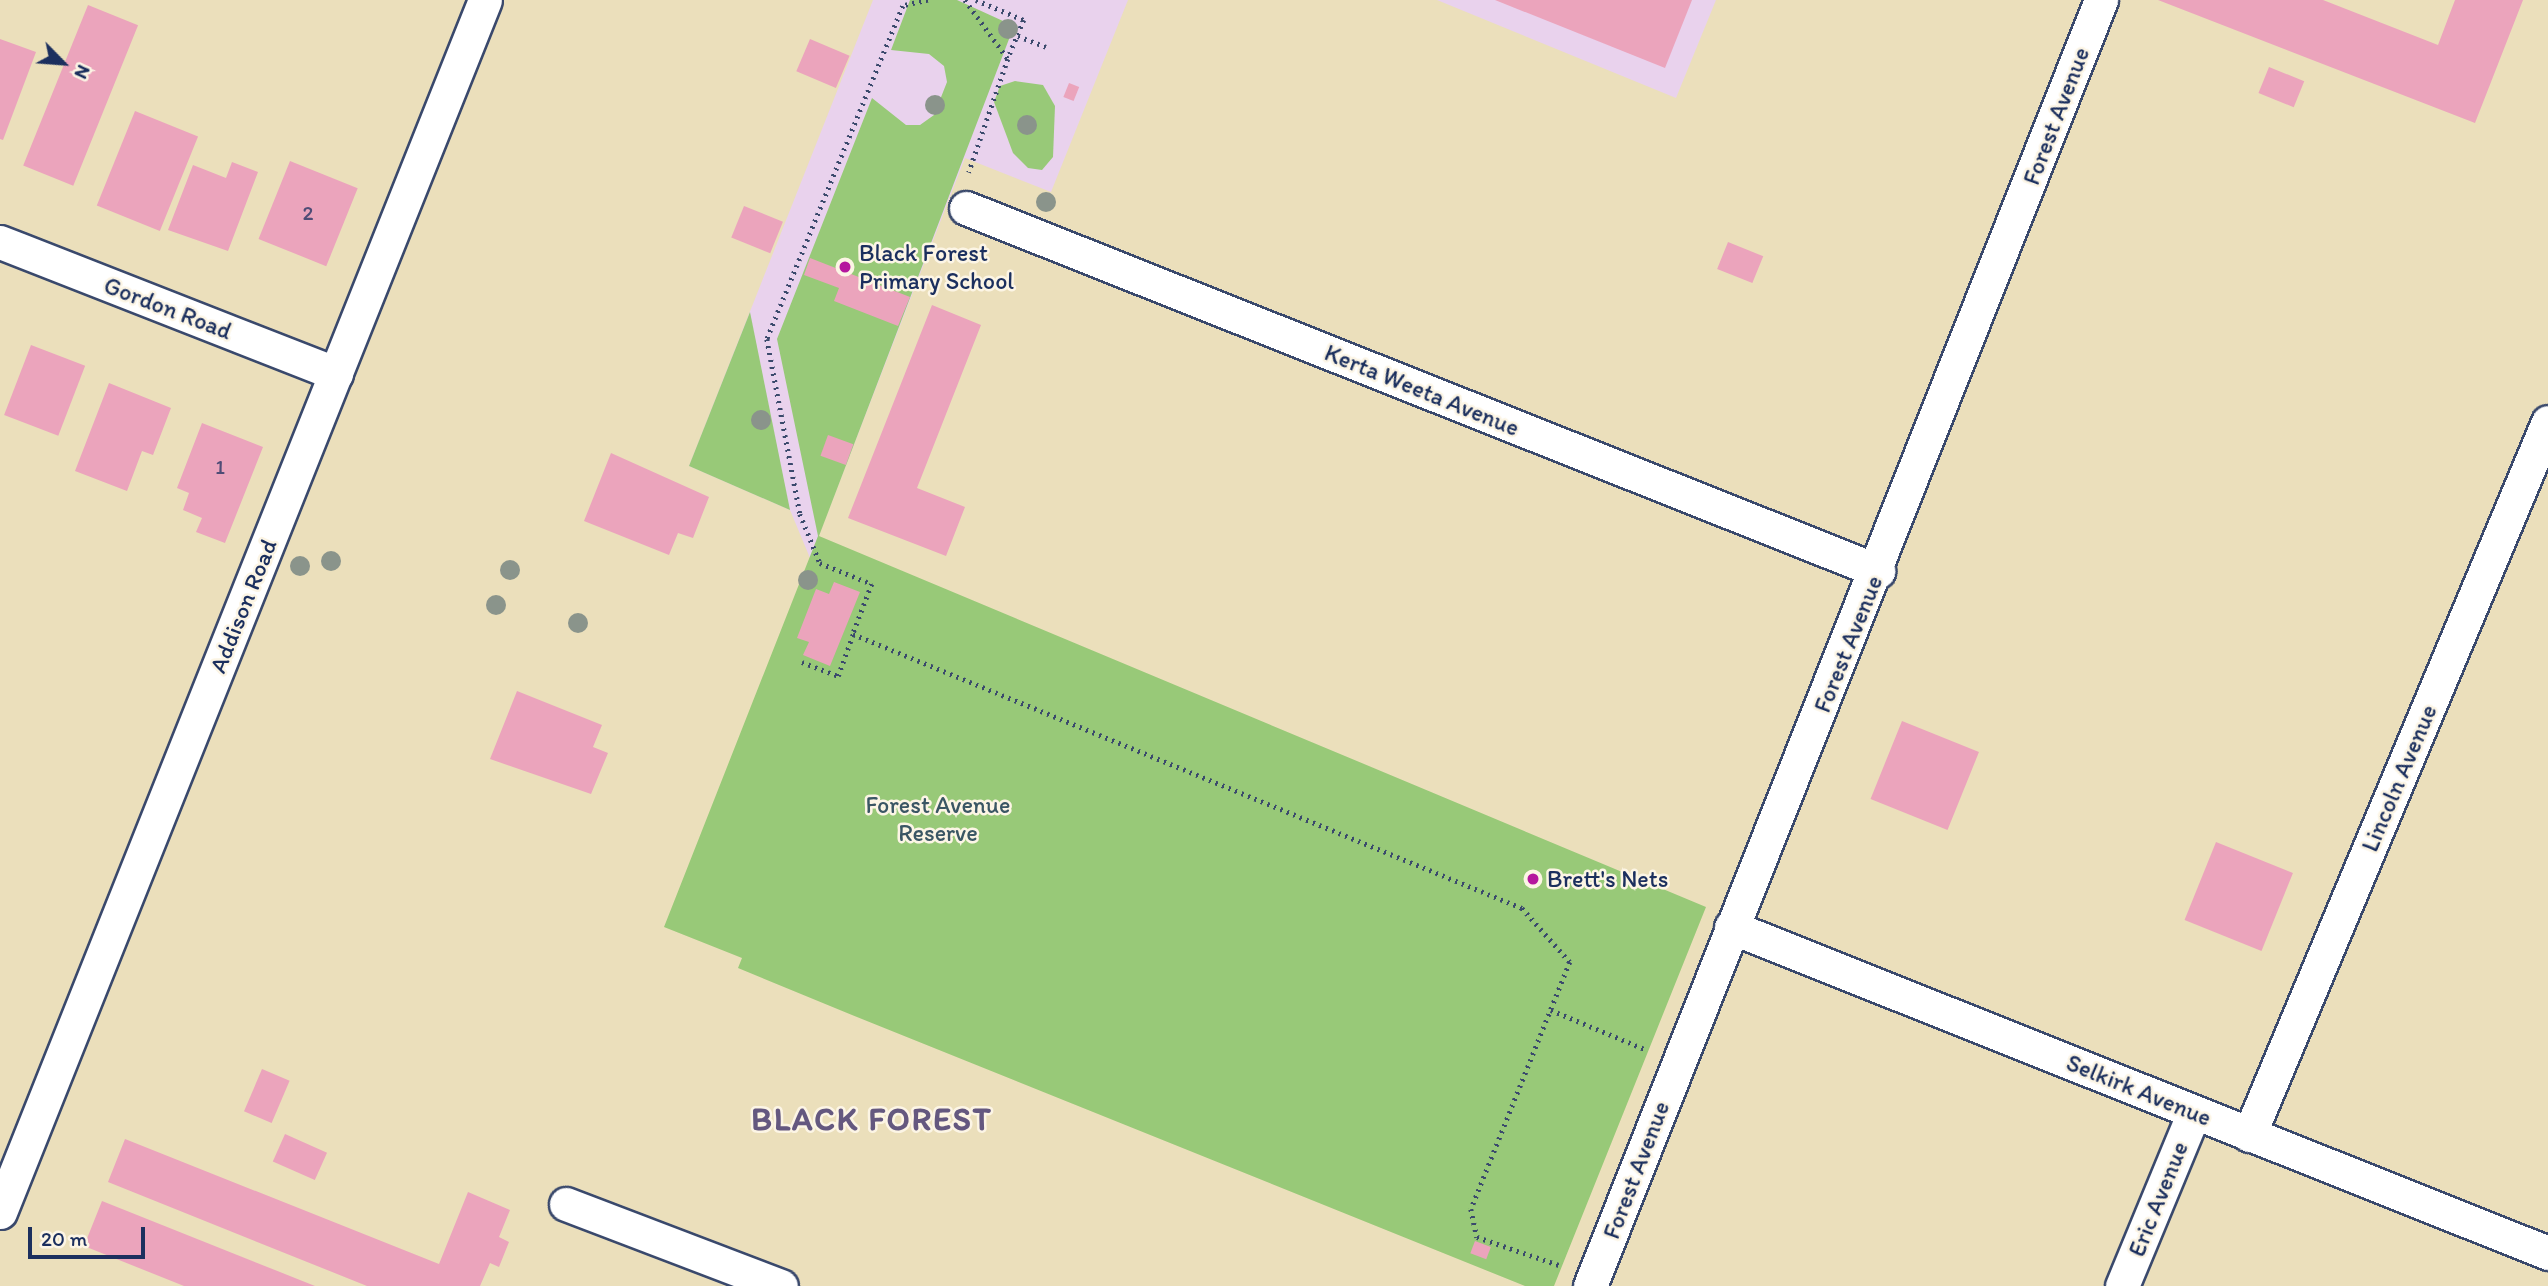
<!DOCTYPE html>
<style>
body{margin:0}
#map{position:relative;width:2548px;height:1286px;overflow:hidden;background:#ebdfbb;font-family:Itim,sans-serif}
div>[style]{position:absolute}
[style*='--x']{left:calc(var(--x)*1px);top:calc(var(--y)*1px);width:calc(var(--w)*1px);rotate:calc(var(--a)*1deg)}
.built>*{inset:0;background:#e9d2ed}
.green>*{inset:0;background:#98c978}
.building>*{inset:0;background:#eba4bc;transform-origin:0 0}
.path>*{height:4.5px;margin-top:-2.25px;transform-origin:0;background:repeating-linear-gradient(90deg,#3a496c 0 2px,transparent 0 7px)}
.roads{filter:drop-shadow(2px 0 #3a496c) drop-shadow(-2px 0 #3a496c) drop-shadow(0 2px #3a496c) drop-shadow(0 -2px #3a496c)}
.street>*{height:33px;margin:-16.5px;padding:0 16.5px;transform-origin:16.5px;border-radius:16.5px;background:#fff}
.trees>*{width:20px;height:20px;margin:-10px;border-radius:50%;background:#8a948b}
.dots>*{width:19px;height:19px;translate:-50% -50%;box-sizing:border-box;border:4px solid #fcf5e5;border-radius:50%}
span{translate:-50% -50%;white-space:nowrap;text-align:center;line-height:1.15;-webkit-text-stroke:5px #fcf5e5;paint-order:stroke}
.number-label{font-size:21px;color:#4f4c76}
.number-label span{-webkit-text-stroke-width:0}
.street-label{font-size:24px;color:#1b2f5e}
.poi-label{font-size:24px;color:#1b2f5e}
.left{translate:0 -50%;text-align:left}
.park-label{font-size:24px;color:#3a5664}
.district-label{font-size:32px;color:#64587f;font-weight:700;letter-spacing:2px}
.north{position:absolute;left:28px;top:28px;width:70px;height:70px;-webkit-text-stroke:5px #fcf5e5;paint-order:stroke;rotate:115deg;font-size:19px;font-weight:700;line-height:28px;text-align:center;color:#1b2f5e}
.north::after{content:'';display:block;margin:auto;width:24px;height:32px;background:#1b2f5e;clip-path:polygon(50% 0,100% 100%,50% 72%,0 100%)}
.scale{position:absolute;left:28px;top:1227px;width:117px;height:32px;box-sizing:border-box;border:4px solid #1b2f5e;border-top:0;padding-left:9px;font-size:21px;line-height:24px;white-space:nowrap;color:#1b2f5e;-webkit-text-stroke:5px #fcf5e5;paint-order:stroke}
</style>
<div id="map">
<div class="built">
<i style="clip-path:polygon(873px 0,1128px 0,1051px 192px,965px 158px,810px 558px,790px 510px,689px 466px)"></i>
<i style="clip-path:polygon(1437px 0,1716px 0,1676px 98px)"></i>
</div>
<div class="green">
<i style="clip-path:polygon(910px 0,957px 0,1014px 26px,819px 536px,1706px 907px,1554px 1286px,1525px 1286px,852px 1015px,738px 968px,742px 958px,664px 927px,818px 536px,777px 339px,872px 98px,906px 125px,920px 125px,934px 115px,947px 82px,944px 66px,929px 54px,891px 50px)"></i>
<i style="clip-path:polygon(1015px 81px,1043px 85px,1055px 106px,1053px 157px,1042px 170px,1028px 168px,1013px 153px,994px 102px,1000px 86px)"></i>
<i style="clip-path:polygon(750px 312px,790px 510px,689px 466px)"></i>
</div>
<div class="building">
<i style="clip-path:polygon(1495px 0,1692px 0,1665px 68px)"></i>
<i style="clip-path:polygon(2158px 0,2323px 0,2438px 45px,2455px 0,2523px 0,2475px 123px)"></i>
<i style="left:88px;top:5px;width:54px;height:173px;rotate:22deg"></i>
<i style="clip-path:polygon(0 39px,36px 52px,3px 140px,0 139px)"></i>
<i style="left:810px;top:39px;width:43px;height:35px;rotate:23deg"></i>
<i style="left:2269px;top:67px;width:38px;height:28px;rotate:22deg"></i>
<i style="left:1069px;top:83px;width:11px;height:15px;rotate:22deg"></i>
<i style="left:135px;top:111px;width:68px;height:102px;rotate:22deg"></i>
<i style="left:290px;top:161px;width:73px;height:84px;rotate:22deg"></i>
<i style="clip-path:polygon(232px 162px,258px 172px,228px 251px,168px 230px,193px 165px,226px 178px)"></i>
<i style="left:744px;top:206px;width:42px;height:34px;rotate:22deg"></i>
<i style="left:1728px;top:242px;width:38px;height:29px;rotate:22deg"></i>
<i style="clip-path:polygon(810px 258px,910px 297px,898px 326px,834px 301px,839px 288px,804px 275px)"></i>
<i style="clip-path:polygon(932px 305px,981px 325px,917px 488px,965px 507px,946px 556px,848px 518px)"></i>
<i style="left:31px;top:345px;width:58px;height:75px;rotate:21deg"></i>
<i style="clip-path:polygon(109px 383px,171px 408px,153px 455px,142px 451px,127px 491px,75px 471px)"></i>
<i style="clip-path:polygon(202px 423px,263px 447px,225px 543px,196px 532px,202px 518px,183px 510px,189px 493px,177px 488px)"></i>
<i style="left:828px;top:435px;width:27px;height:22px;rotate:20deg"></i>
<i style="clip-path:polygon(611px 453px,709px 497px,693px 538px,678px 533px,669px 555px,584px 521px)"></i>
<i style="clip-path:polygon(834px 582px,860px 592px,830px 666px,803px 655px,809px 642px,797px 638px,816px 589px,829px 594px)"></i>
<i style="clip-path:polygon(517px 691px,602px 725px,593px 747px,608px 753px,591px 794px,490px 759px)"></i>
<i style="left:1902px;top:721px;width:83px;height:84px;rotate:22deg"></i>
<i style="left:2216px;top:842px;width:83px;height:84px;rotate:22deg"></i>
<i style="left:262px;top:1069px;width:30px;height:46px;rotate:23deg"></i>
<i style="left:285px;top:1134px;width:46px;height:30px;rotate:24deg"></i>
<i style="clip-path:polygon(125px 1139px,439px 1264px,468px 1192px,510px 1210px,499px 1237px,509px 1242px,499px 1267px,490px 1263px,480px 1286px,367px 1286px,108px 1182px)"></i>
<i style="clip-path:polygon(102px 1201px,315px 1286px,184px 1286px,84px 1246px)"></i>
<i style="left:1475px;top:1241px;width:17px;height:13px;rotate:21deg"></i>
</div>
<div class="path">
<i style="--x:928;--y:0;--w:26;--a:167"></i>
<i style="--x:903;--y:6;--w:360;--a:112.2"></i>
<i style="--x:767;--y:339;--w:178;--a:79.3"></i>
<i style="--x:800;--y:514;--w:53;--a:67.8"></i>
<i style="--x:820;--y:563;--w:56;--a:22"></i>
<i style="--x:872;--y:584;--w:53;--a:110.8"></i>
<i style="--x:853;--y:634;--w:723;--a:22.27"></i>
<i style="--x:1522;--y:908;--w:72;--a:48.4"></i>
<i style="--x:1570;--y:962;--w:266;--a:111.8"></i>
<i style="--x:1471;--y:1209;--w:29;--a:78"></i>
<i style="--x:1477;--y:1237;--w:87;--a:18.9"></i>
<i style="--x:965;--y:0;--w:73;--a:53.9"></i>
<i style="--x:1008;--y:59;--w:120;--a:109"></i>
<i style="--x:976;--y:0;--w:52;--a:22.6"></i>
<i style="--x:1024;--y:20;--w:41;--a:112.8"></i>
<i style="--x:1018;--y:36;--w:30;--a:21"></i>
<i style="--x:802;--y:662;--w:39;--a:21"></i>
<i style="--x:838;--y:676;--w:45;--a:-70.3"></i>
<i style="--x:1551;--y:1010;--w:104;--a:22.6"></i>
</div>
<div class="roads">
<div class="street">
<i style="--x:966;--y:208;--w:982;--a:21.7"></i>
<i style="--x:0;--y:242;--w:361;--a:21.4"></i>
<i style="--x:1731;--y:927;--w:880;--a:21.75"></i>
<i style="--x:2249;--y:1135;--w:773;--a:-67.25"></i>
<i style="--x:566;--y:1204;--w:230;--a:20.9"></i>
<i style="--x:0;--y:1212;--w:1305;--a:-68.19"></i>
<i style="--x:1590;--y:1286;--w:1384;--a:-68.33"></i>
<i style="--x:2122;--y:1286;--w:188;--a:-67.5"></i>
</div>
</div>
<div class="trees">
<i style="left:1008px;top:29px"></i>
<i style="left:935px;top:105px"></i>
<i style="left:1027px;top:125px"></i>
<i style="left:1046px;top:202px"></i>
<i style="left:761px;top:420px"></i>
<i style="left:331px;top:561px"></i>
<i style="left:300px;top:566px"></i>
<i style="left:510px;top:570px"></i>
<i style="left:808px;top:580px"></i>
<i style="left:496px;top:605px"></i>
<i style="left:578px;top:623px"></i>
</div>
<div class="dots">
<i style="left:845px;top:267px;background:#b5179e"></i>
<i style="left:1533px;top:879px;background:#b5179e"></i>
</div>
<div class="number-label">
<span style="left:308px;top:213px">2</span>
<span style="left:220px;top:467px">1</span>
</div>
<div class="street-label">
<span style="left:2056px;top:116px;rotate:-69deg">Forest Avenue</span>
<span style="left:168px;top:308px;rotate:21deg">Gordon Road</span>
<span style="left:1422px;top:390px;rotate:22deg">Kerta Weeta Avenue</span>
<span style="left:243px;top:606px;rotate:-68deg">Addison Road</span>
<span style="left:1848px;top:644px;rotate:-68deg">Forest Avenue</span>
<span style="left:2399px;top:778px;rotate:-67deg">Lincoln Avenue</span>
<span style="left:2139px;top:1090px;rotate:22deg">Selkirk Avenue</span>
<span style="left:1636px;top:1170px;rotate:-69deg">Forest Avenue</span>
<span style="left:2158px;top:1199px;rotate:-68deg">Eric Avenue</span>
</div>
<div class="poi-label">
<span class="left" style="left:859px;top:267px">Black Forest<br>Primary School</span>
<span class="left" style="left:1547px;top:879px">Brett's Nets</span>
</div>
<div class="park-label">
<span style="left:938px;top:819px">Forest Avenue<br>Reserve</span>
</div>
<div class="district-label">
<span style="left:872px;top:1119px">BLACK FOREST</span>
</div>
<div class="north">N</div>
<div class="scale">20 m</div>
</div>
